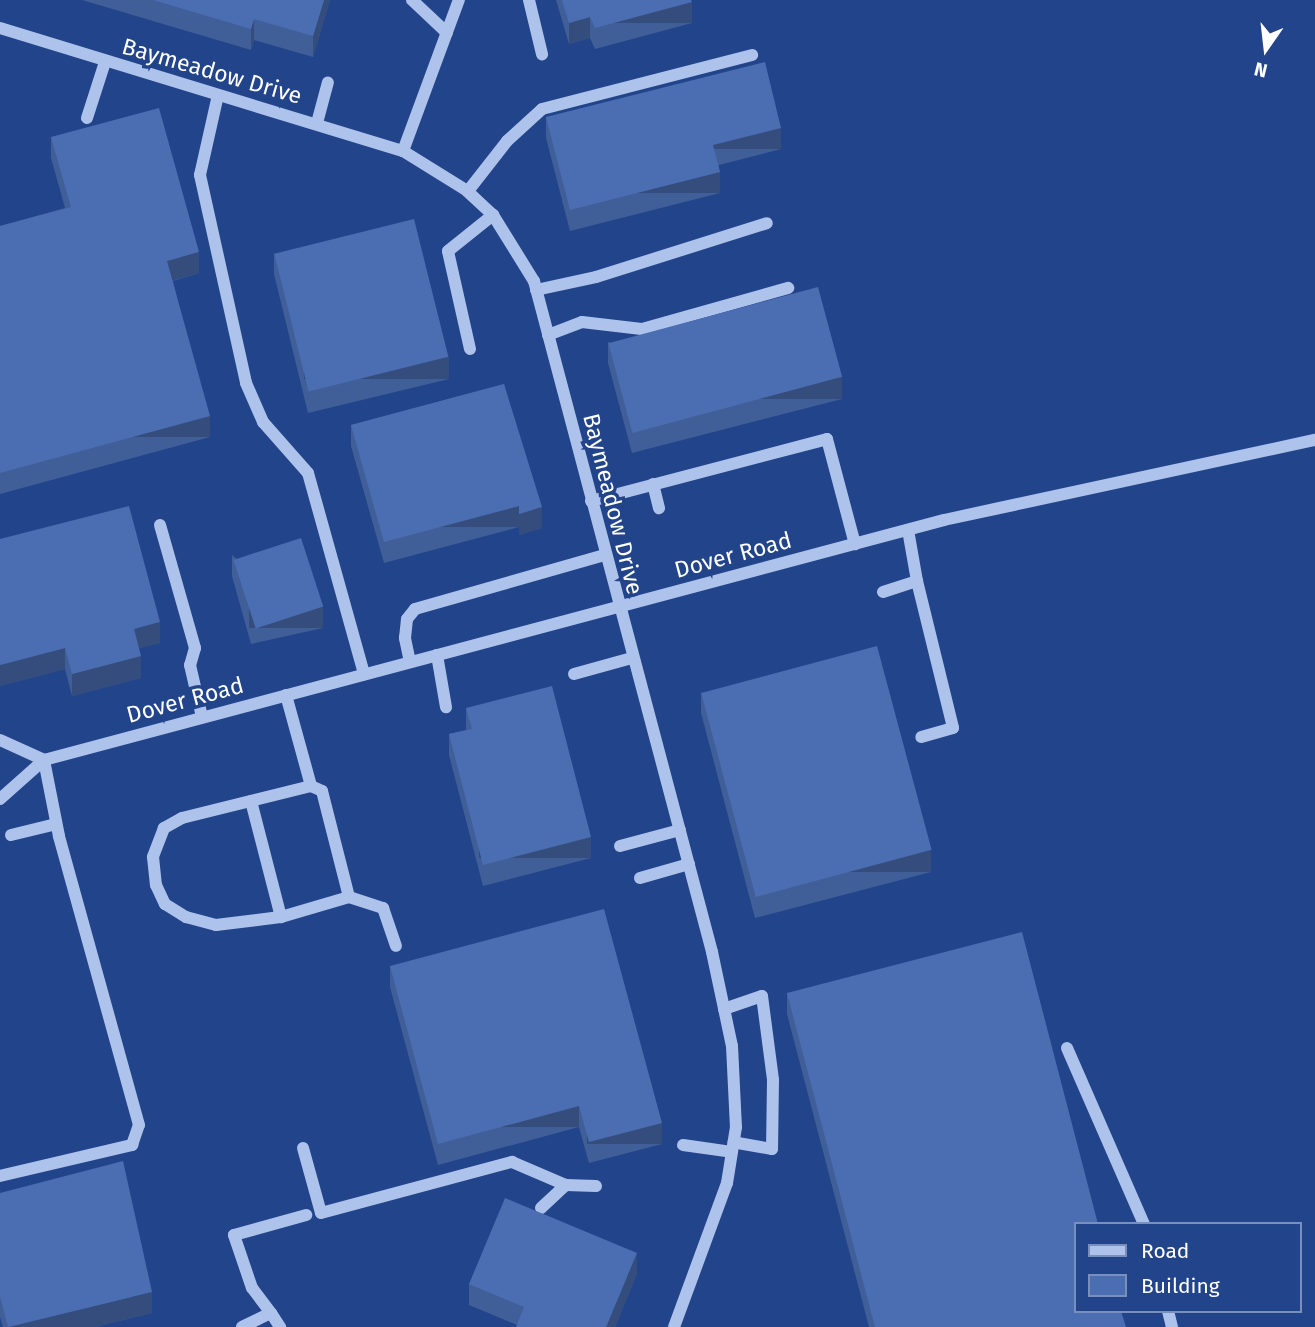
<!DOCTYPE html>
<style>
body{margin:0}
#map{position:relative;width:1315px;height:1327px;overflow:hidden;background:#22448a;font-family:"Fira Sans",sans-serif}
div>[style]{position:absolute}
[style*='--x']{left:calc(var(--x)*1px);top:calc(var(--y)*1px);width:calc(var(--w)*1px);rotate:calc(var(--a)*1deg)}
.minor>*{height:12px;margin:-6px;padding:0 6px;transform-origin:6px;border-radius:6px;background:#aec3eb}
.wall>*{inset:0;background:#405f99}
.shaded-wall>*{inset:0;background:#344d7d;transform-origin:0 0}
.building>*{inset:0;background:#4b6eb2;transform-origin:0 0}
span{translate:-50% -50%;white-space:nowrap;text-align:center;line-height:1.15;-webkit-text-stroke:7px #22448a;paint-order:stroke}
.street-label{font-size:23px;color:#fff}
.legend{position:absolute;left:1074px;top:1222px;width:228px;height:91px;box-sizing:border-box;background:#22448a;border:2px solid #7a8fb9;margin:0;padding:9px 12px;list-style:none;font-size:21px;color:#fff}
.legend li{display:flex;align-items:center;gap:14px;height:35px}
.legend b{width:35px;border:2px solid #7a8fb9}
.north{position:absolute;left:1231px;top:14px;width:70px;height:70px;-webkit-text-stroke:5px #22448a;paint-order:stroke;rotate:194deg;font-size:19px;font-weight:700;line-height:28px;text-align:center;color:#fff}
.north::after{content:'';display:block;margin:auto;width:24px;height:32px;background:#fff;clip-path:polygon(50% 0,100% 100%,50% 72%,0 100%)}
</style>
<div id="map">
<div class="minor">
<i style="--x:412;--y:0;--w:48;--a:43.3"></i>
<i style="--x:529;--y:0;--w:56;--a:76.5"></i>
<i style="--x:0;--y:28;--w:421;--a:17"></i>
<i style="--x:403;--y:151;--w:74;--a:31.8"></i>
<i style="--x:466;--y:190;--w:37;--a:43"></i>
<i style="--x:493;--y:215;--w:78;--a:58.2"></i>
<i style="--x:534;--y:281;--w:694;--a:75.14"></i>
<i style="--x:712;--y:952;--w:96;--a:78"></i>
<i style="--x:732;--y:1046;--w:81;--a:87.2"></i>
<i style="--x:736;--y:1127;--w:57;--a:99.1"></i>
<i style="--x:727;--y:1183;--w:153;--a:110.2"></i>
<i style="--x:218;--y:95;--w:82;--a:102.7"></i>
<i style="--x:200;--y:175;--w:213;--a:77.5"></i>
<i style="--x:246;--y:383;--w:43;--a:66.4"></i>
<i style="--x:263;--y:422;--w:68;--a:48.6"></i>
<i style="--x:308;--y:473;--w:209;--a:74.4"></i>
<i style="--x:87;--y:118;--w:59;--a:-72.2"></i>
<i style="--x:317;--y:123;--w:42;--a:-75"></i>
<i style="--x:403;--y:151;--w:161;--a:-69.7"></i>
<i style="--x:468;--y:191;--w:63;--a:-52"></i>
<i style="--x:507;--y:141;--w:47;--a:-42.4"></i>
<i style="--x:542;--y:109;--w:217;--a:-14.4"></i>
<i style="--x:536;--y:290;--w:61;--a:-12.2"></i>
<i style="--x:596;--y:277;--w:179;--a:-17.5"></i>
<i style="--x:548;--y:335;--w:36;--a:-21"></i>
<i style="--x:582;--y:322;--w:60;--a:6.7"></i>
<i style="--x:642;--y:329;--w:152;--a:-15.7"></i>
<i style="--x:470;--y:349;--w:100;--a:-102.7"></i>
<i style="--x:448;--y:251;--w:58;--a:-38.7"></i>
<i style="--x:653;--y:484;--w:25;--a:76"></i>
<i style="--x:591;--y:501;--w:244;--a:-14.7"></i>
<i style="--x:827;--y:439;--w:109;--a:75.1"></i>
<i style="--x:160;--y:525;--w:128;--a:74.1"></i>
<i style="--x:195;--y:648;--w:18;--a:106"></i>
<i style="--x:190;--y:665;--w:53;--a:77"></i>
<i style="--x:917;--y:581;--w:151;--a:76.2"></i>
<i style="--x:953;--y:728;--w:33;--a:164"></i>
<i style="--x:883;--y:592;--w:36;--a:-18"></i>
<i style="--x:917;--y:581;--w:52;--a:-100"></i>
<i style="--x:437;--y:655;--w:53;--a:80.2"></i>
<i style="--x:410;--y:662;--w:25;--a:-102"></i>
<i style="--x:405;--y:638;--w:19;--a:-84"></i>
<i style="--x:407;--y:619;--w:13;--a:-51"></i>
<i style="--x:415;--y:609;--w:198;--a:-15.9"></i>
<i style="--x:574;--y:674;--w:60;--a:-15.4"></i>
<i style="--x:286;--y:695;--w:94;--a:74.6"></i>
<i style="--x:311;--y:786;--w:12;--a:24"></i>
<i style="--x:322;--y:791;--w:109;--a:75.7"></i>
<i style="--x:349;--y:897;--w:36;--a:18"></i>
<i style="--x:383;--y:908;--w:40;--a:71.1"></i>
<i style="--x:0;--y:740;--w:48;--a:24.4"></i>
<i style="--x:311;--y:786;--w:133;--a:166.1"></i>
<i style="--x:182;--y:818;--w:21;--a:151"></i>
<i style="--x:164;--y:828;--w:31;--a:111"></i>
<i style="--x:153;--y:857;--w:28;--a:84"></i>
<i style="--x:156;--y:885;--w:21;--a:65"></i>
<i style="--x:165;--y:904;--w:25;--a:32"></i>
<i style="--x:186;--y:917;--w:31;--a:15"></i>
<i style="--x:216;--y:925;--w:65;--a:-7"></i>
<i style="--x:281;--y:917;--w:71;--a:-16.4"></i>
<i style="--x:0;--y:799;--w:59;--a:-41.6"></i>
<i style="--x:44;--y:760;--w:931;--a:-14.93"></i>
<i style="--x:944;--y:520;--w:380;--a:-12.2"></i>
<i style="--x:251;--y:801;--w:120;--a:75.5"></i>
<i style="--x:11;--y:835;--w:46;--a:-13.7"></i>
<i style="--x:620;--y:846;--w:62;--a:-14.9"></i>
<i style="--x:640;--y:878;--w:51;--a:-15.9"></i>
<i style="--x:724;--y:1009;--w:40;--a:-18.9"></i>
<i style="--x:762;--y:996;--w:85;--a:82.5"></i>
<i style="--x:773;--y:1080;--w:69;--a:90.8"></i>
<i style="--x:772;--y:1149;--w:39;--a:-170"></i>
<i style="--x:1067;--y:1048;--w:192;--a:66.4"></i>
<i style="--x:683;--y:1145;--w:49;--a:8.1"></i>
<i style="--x:303;--y:1148;--w:67;--a:74.5"></i>
<i style="--x:321;--y:1213;--w:198;--a:-15"></i>
<i style="--x:512;--y:1162;--w:59;--a:23.1"></i>
<i style="--x:0;--y:1176;--w:136;--a:-13.2"></i>
<i style="--x:132;--y:1145;--w:21;--a:-71"></i>
<i style="--x:139;--y:1125;--w:300;--a:-105.5"></i>
<i style="--x:59;--y:836;--w:77;--a:-101.2"></i>
<i style="--x:541;--y:1208;--w:34;--a:-43"></i>
<i style="--x:566;--y:1185;--w:30;--a:2"></i>
<i style="--x:1168;--y:1311;--w:16;--a:76"></i>
<i style="--x:271;--y:1313;--w:17;--a:57"></i>
<i style="--x:242;--y:1327;--w:32;--a:-26"></i>
<i style="--x:271;--y:1313;--w:31;--a:-127"></i>
<i style="--x:252;--y:1288;--w:56;--a:-108.8"></i>
<i style="--x:234;--y:1235;--w:75;--a:-15.5"></i>
</div>
<div class="wall">
<i style="clip-path:polygon(82px 0,330px 0,313px 57px,254px 40px,251px 50px)"></i>
<i style="clip-path:polygon(556px 0,691px 0,692px 23px,595px 49px,590px 38px,569px 44px)"></i>
<i style="clip-path:polygon(546px 117px,781px 149px,719px 165px,720px 193px,570px 231px,546px 138px)"></i>
<i style="clip-path:polygon(51px 137px,199px 273px,173px 281px,210px 437px,0 494px,0 226px,65px 208px,51px 158px)"></i>
<i style="clip-path:polygon(274px 253px,449px 379px,308px 413px,274px 274px)"></i>
<i style="clip-path:polygon(608px 342px,842px 399px,632px 453px,608px 363px)"></i>
<i style="clip-path:polygon(504px 384px,542px 528px,519px 535px,519px 527px,384px 563px,351px 446px,351px 425px)"></i>
<i style="clip-path:polygon(0 539px,160px 643px,139px 648px,141px 678px,72px 696px,65px 669px,0 686px)"></i>
<i style="clip-path:polygon(232px 555px,323px 628px,251px 644px,232px 576px)"></i>
<i style="clip-path:polygon(701px 692px,931px 872px,755px 918px,701px 713px)"></i>
<i style="clip-path:polygon(466px 708px,591px 858px,483px 886px,449px 755px,449px 734px,466px 730px)"></i>
<i style="clip-path:polygon(390px 966px,662px 1144px,589px 1163px,579px 1127px,438px 1165px,390px 987px)"></i>
<i style="clip-path:polygon(787px 993px,1126px 1327px,869px 1327px,787px 1014px)"></i>
<i style="clip-path:polygon(0 1193px,152px 1313px,95px 1327px,3px 1327px,0 1317px)"></i>
<i style="clip-path:polygon(637px 1274px,615px 1327px,516px 1327px,517px 1325px,469px 1305px,469px 1284px)"></i>
</div>
<div class="shaded-wall">
<i style="clip-path:polygon(324px 0,330px 0,313px 57px,313px 36px)"></i>
<i style="left:692px;top:2px;width:21px;height:100px;rotate:90deg"></i>
<i style="clip-path:polygon(590px 17px,590px 38px,569px 44px,569px 23px)"></i>
<i style="clip-path:polygon(254px 19px,254px 40px,251px 50px,251px 29px)"></i>
<i style="left:781px;top:128px;width:21px;height:70px;rotate:90deg"></i>
<i style="left:720px;top:172px;width:21px;height:155px;rotate:90deg"></i>
<i style="clip-path:polygon(199px 252px,199px 273px,167px 282px,167px 261px)"></i>
<i style="left:449px;top:357px;width:22px;height:145px;rotate:90deg"></i>
<i style="left:842px;top:377px;width:22px;height:217px;rotate:90deg"></i>
<i style="left:210px;top:416px;width:21px;height:218px;rotate:90deg"></i>
<i style="left:519px;top:506px;width:21px;height:140px;rotate:90deg"></i>
<i style="clip-path:polygon(542px 507px,542px 528px,519px 535px,519px 514px)"></i>
<i style="left:323px;top:607px;width:21px;height:74px;rotate:90deg"></i>
<i style="clip-path:polygon(160px 622px,160px 643px,134px 650px,134px 629px)"></i>
<i style="clip-path:polygon(65px 648px,65px 669px,0 686px,0 665px)"></i>
<i style="clip-path:polygon(141px 656px,141px 678px,72px 696px,72px 674px)"></i>
<i style="left:591px;top:837px;width:21px;height:112px;rotate:90deg"></i>
<i style="left:931px;top:850px;width:22px;height:182px;rotate:90deg"></i>
<i style="left:579px;top:1106px;width:21px;height:146px;rotate:90deg"></i>
<i style="left:662px;top:1123px;width:21px;height:75px;rotate:90deg"></i>
<i style="clip-path:polygon(637px 1253px,637px 1274px,615px 1327px,606px 1327px)"></i>
<i style="clip-path:polygon(152px 1292px,152px 1313px,95px 1327px,9px 1327px)"></i>
</div>
<div class="building">
<i style="clip-path:polygon(153px 0,324px 0,313px 36px,254px 19px,251px 29px)"></i>
<i style="clip-path:polygon(562px 0,691px 0,692px 2px,595px 28px,590px 17px,569px 23px)"></i>
<i style="clip-path:polygon(765px 62px,781px 128px,713px 145px,720px 172px,570px 210px,546px 117px)"></i>
<i style="clip-path:polygon(159px 108px,199px 252px,167px 261px,210px 416px,0 473px,0 226px,71px 207px,51px 137px)"></i>
<i style="left:414px;top:219px;width:142px;height:144px;rotate:76deg"></i>
<i style="left:818px;top:287px;width:93px;height:217px;rotate:75deg"></i>
<i style="clip-path:polygon(504px 384px,542px 507px,519px 514px,519px 506px,384px 542px,351px 425px)"></i>
<i style="clip-path:polygon(129px 506px,160px 622px,134px 629px,141px 656px,72px 674px,65px 648px,0 665px,0 539px)"></i>
<i style="left:301px;top:538px;width:72px;height:71px;rotate:72deg"></i>
<i style="left:877px;top:646px;width:211px;height:182px;rotate:75deg"></i>
<i style="clip-path:polygon(552px 686px,591px 837px,483px 865px,449px 734px,472px 729px,466px 708px)"></i>
<i style="clip-path:polygon(604px 909px,662px 1123px,589px 1142px,579px 1106px,438px 1144px,390px 966px)"></i>
<i style="clip-path:polygon(1022px 932px,1098px 1224px,1075px 1224px,1075px 1311px,1121px 1311px,1126px 1327px,875px 1327px,787px 993px)"></i>
<i style="clip-path:polygon(123px 1161px,152px 1292px,8px 1327px,0 1296px,0 1193px)"></i>
<i style="clip-path:polygon(505px 1198px,637px 1253px,606px 1327px,516px 1327px,524px 1307px,469px 1284px)"></i>
</div>
<div class="street-label">
<span style="left:212px;top:71px;rotate:16deg">Baymeadow Drive</span>
<span style="left:613px;top:504px;rotate:76deg">Baymeadow Drive</span>
<span style="left:733px;top:555px;rotate:-15deg">Dover Road</span>
<span style="left:185px;top:700px;rotate:-15deg">Dover Road</span>
</div>
<ul class="legend">
<li><b style="height:9px;background:#aec3eb"></b>Road</li>
<li><b style="height:19px;background:#4b6eb2"></b>Building</li>
</ul>
<div class="north">N</div>
</div>
